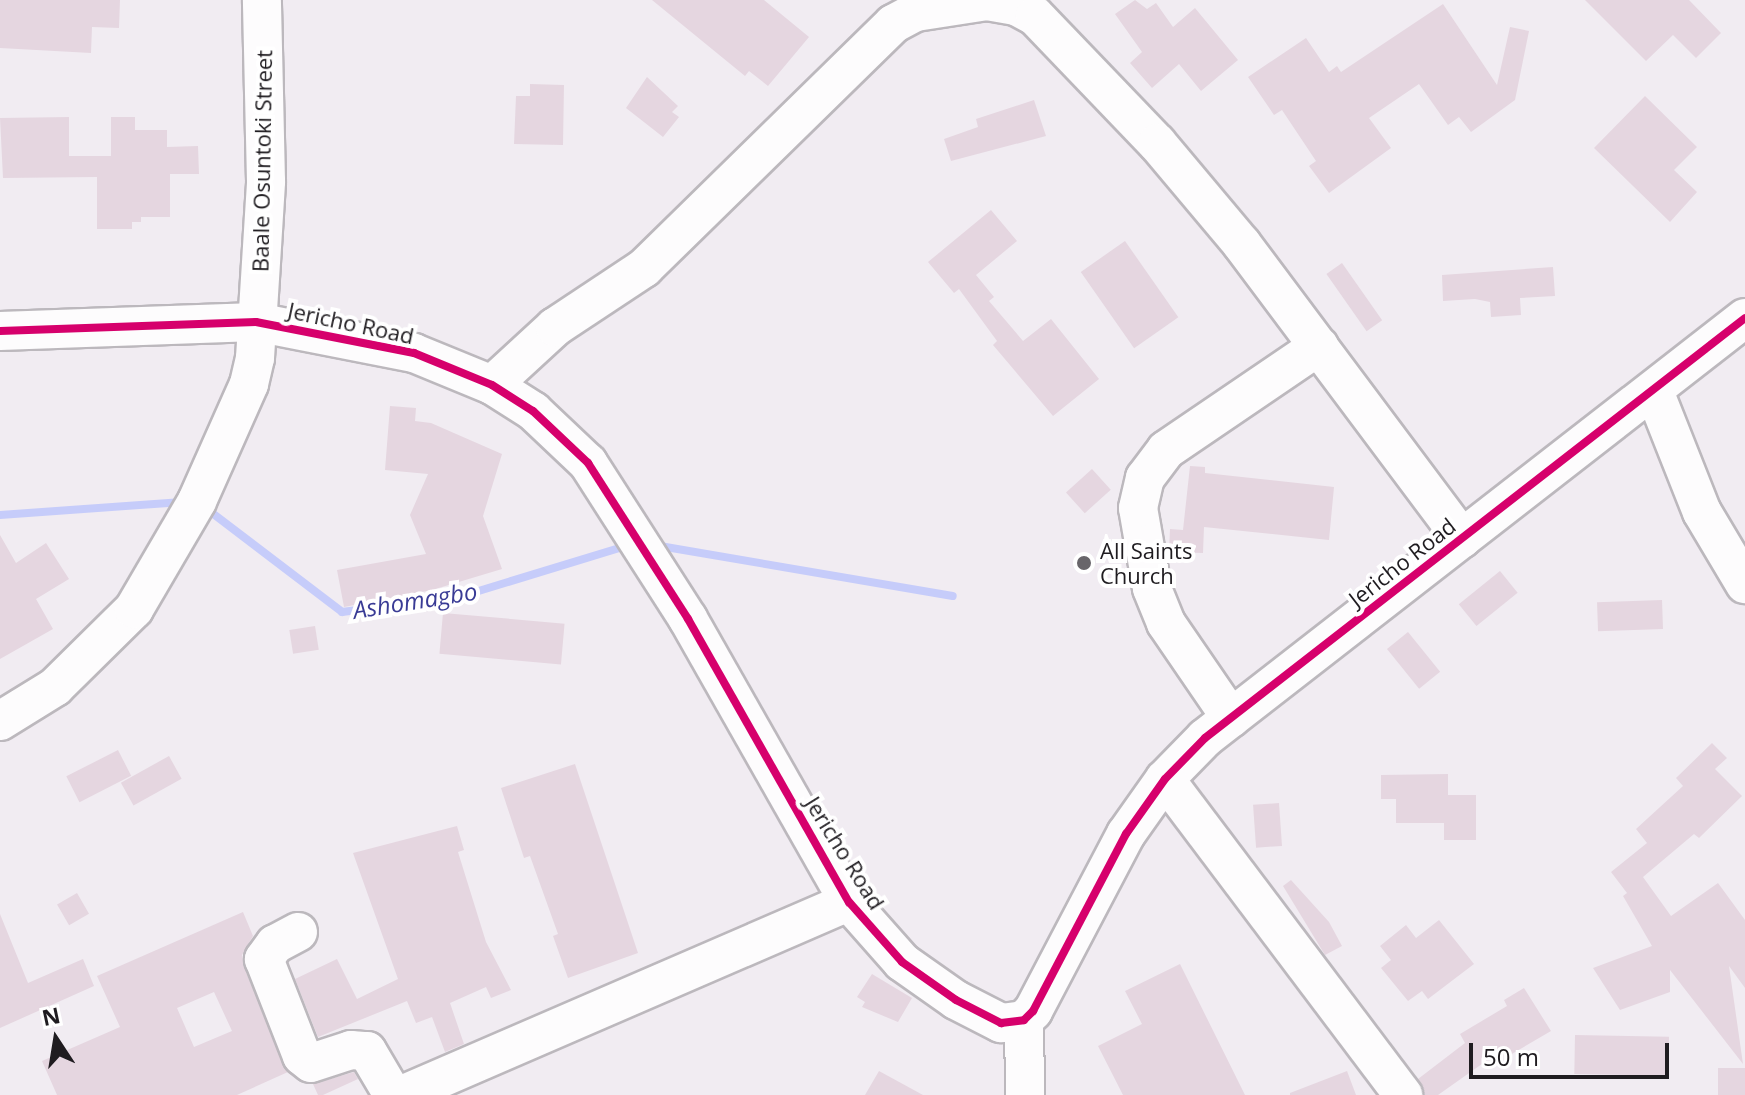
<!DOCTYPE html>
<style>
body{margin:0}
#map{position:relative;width:1745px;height:1095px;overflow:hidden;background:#f1ecf2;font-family:"Open Sans",sans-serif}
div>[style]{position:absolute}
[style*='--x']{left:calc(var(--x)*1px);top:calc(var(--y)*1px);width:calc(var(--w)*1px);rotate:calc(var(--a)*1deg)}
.stream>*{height:8px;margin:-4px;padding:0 4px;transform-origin:4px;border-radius:4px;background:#c6ccfa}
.building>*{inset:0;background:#e5d6e0;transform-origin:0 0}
.roads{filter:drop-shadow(2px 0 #bcb8bd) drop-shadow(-2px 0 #bcb8bd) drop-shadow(0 2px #bcb8bd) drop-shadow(0 -2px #bcb8bd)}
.minor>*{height:38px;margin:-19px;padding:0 19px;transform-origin:19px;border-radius:19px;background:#fdfcfd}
.cycleway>*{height:8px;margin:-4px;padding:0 4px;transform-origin:4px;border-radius:4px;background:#d6006c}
.dots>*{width:22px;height:22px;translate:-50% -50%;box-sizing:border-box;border:4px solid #fff;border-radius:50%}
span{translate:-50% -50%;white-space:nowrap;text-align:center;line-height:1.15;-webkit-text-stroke:8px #fff;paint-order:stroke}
.street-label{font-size:22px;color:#1f1c20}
.poi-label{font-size:22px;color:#1f1c20}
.left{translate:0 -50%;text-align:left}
.water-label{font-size:24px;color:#393b95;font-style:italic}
.north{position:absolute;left:16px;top:999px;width:80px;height:80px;-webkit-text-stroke:6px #fff;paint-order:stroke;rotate:348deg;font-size:22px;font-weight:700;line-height:32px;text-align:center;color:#1f1c20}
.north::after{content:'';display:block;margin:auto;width:28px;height:36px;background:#1f1c20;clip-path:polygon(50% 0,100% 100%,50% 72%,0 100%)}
.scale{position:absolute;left:1469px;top:1043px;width:200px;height:36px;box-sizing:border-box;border:4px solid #1f1c20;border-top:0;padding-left:10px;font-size:24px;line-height:28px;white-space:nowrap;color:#1f1c20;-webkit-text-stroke:6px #fff;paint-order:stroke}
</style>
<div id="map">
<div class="stream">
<i style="--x:203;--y:506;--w:175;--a:37.3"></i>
<i style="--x:342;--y:612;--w:118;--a:-7.3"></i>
<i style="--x:459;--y:597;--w:178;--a:-17"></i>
<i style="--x:0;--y:515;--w:183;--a:-4.1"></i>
<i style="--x:654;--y:545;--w:303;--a:9.7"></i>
</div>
<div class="building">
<i style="clip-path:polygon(0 0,120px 0,119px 28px,92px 27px,91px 53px,0 48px)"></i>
<i style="clip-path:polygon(652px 0,764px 0,809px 37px,768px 86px,749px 71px,745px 76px)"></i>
<i style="clip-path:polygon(1135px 0,1147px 9px,1156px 3px,1173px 27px,1195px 8px,1238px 60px,1201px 91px,1179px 64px,1152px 88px,1130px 63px,1142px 52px,1115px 14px)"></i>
<i style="clip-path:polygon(1585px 0,1689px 0,1721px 33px,1696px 58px,1673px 35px,1646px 61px)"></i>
<i style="clip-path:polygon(1443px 4px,1497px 85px,1510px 27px,1529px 31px,1515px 100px,1471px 132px,1459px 117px,1448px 125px,1419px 84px,1369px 118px,1391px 148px,1329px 193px,1309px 166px,1316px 161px,1282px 110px,1274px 115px,1248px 77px,1306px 38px,1329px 72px,1337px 66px,1341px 72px)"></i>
<i style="clip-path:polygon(647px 77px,678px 106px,672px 112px,679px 117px,663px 137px,626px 108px)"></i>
<i style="clip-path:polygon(530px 84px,564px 85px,563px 145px,514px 144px,516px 96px,530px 96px)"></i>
<i style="clip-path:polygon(1645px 96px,1697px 147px,1674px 170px,1697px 192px,1670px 222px,1594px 148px)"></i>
<i style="clip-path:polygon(1034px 100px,1046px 136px,951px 161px,944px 139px,978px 127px,976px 119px)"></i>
<i style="clip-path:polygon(69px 117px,69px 156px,111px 156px,111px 117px,135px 117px,135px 130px,167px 130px,167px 147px,198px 146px,199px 174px,170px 174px,170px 217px,141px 217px,141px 222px,132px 222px,132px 229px,97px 229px,97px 177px,3px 178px,0 118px)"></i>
<i style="clip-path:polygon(991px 210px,1017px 241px,976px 275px,994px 297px,989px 301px,1023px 341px,1051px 319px,1099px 379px,1053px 416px,993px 345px,997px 341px,959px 289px,954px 293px,928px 262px)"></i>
<i style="left:1125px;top:241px;width:93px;height:54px;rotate:55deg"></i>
<i style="left:1342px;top:263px;width:70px;height:19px;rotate:55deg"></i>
<i style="clip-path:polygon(1553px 267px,1555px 296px,1520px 298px,1521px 315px,1491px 317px,1490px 302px,1475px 299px,1443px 301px,1442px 275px)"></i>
<i style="clip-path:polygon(390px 406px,416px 408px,415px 421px,431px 423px,502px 454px,483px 516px,502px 569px,432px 590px,344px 607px,337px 570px,426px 554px,410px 515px,428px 474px,385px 470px)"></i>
<i style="clip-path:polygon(1190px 466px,1205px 467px,1205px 473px,1334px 487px,1329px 540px,1204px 527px,1203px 553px,1169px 552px,1170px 529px,1183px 530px)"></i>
<i style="left:1092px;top:469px;width:28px;height:35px;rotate:48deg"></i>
<i style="clip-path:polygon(0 535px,16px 563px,46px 543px,69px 579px,36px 599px,53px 629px,0 659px)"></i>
<i style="left:1500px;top:571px;width:28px;height:53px;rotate:51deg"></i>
<i style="left:1662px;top:600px;width:29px;height:65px;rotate:88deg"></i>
<i style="left:443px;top:613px;width:122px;height:41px;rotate:5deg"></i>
<i style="left:315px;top:626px;width:24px;height:26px;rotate:81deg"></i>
<i style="left:1408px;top:632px;width:51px;height:27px;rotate:51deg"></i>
<i style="clip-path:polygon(1712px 743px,1727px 758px,1715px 769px,1742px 796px,1699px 838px,1694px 834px,1643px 877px,1671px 916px,1718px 883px,1745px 920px,1745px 988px,1729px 966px,1743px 1064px,1670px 970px,1670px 992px,1620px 1010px,1593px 968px,1652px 946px,1623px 896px,1627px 893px,1611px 872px,1647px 843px,1636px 829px,1683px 786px,1676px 778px)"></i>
<i style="left:118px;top:750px;width:29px;height:58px;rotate:63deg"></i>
<i style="left:169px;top:756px;width:26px;height:55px;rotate:61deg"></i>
<i style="clip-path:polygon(575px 764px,638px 953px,568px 978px,553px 936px,558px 934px,530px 856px,524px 858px,501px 788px)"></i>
<i style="clip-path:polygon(1448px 774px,1448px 795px,1476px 795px,1476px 840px,1444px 840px,1444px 823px,1396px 823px,1396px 799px,1381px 799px,1381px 775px)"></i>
<i style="left:1279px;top:803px;width:43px;height:26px;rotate:86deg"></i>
<i style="clip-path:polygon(457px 826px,464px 850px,458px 852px,486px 942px,511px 990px,491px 998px,486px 987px,450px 1003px,464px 1044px,445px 1052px,432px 1017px,416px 1023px,407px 1001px,318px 1037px,295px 979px,337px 959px,357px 999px,398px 979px,353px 853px)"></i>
<i style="clip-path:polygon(1291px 880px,1329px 922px,1342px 946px,1325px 955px,1283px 886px)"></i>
<i style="left:77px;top:893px;width:24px;height:23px;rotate:60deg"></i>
<i style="clip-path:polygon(evenodd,243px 912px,253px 936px,242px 955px,244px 967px,288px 1072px,237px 1095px,57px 1095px,42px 1061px,120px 1027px,97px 976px,243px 912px,214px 992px,232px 1031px,194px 1047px,177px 1008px,214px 992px)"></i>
<i style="clip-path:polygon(0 914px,28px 983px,83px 959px,94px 986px,0 1028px)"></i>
<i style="clip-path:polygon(1439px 920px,1474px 964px,1428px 999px,1422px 991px,1408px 1001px,1381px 968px,1391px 960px,1380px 946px,1406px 925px,1416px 938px)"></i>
<i style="clip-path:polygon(1180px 964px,1245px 1095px,1123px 1095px,1098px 1046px,1142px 1024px,1125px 991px)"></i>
<i style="clip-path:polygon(872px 974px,912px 998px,898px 1022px,862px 1007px,865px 1002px,857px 997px)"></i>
<i style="clip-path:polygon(1524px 988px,1551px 1031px,1510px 1055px,1506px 1047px,1438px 1095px,1425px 1095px,1418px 1079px,1465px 1043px,1460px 1034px,1507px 1006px,1504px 1000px)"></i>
<i style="left:1575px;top:1035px;width:94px;height:39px;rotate:1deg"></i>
<i style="left:1745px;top:1068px;width:27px;height:27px;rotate:90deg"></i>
<i style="clip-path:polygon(879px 1071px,923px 1095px,865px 1095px)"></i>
<i style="clip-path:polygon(1347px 1071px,1356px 1095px,1290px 1095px,1290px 1093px)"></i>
<i style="clip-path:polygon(354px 1072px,358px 1079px,323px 1095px,318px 1095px,313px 1084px)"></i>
</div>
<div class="roads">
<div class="minor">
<i style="--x:0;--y:331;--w:256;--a:-2"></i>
<i style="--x:256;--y:322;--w:161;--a:11.1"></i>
<i style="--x:414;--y:353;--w:84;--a:22.3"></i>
<i style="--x:492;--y:385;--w:49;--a:32.4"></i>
<i style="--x:533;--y:411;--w:76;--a:43.4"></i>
<i style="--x:588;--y:463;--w:185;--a:57.3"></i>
<i style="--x:688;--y:619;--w:326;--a:60.4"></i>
<i style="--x:849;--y:902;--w:80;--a:48.5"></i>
<i style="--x:902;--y:962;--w:66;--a:35.1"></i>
<i style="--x:956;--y:1000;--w:51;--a:27.1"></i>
<i style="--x:1001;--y:1023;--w:23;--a:-7"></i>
<i style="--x:1024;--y:1020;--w:13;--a:-45"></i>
<i style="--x:1033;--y:1011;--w:200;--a:-62.3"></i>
<i style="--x:1126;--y:834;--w:67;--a:-54.7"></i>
<i style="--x:1165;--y:779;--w:57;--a:-45.7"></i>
<i style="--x:1205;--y:738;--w:684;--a:-37.87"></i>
<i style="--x:492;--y:385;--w:86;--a:-42.6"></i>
<i style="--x:555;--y:327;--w:107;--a:-33.5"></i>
<i style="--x:644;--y:268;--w:349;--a:-44.4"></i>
<i style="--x:893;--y:24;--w:26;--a:-28"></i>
<i style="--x:916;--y:12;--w:72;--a:-8.8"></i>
<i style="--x:987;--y:1;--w:29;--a:10"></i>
<i style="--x:1016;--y:6;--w:21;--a:28"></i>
<i style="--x:1035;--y:16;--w:176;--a:46.2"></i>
<i style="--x:1157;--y:143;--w:131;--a:50"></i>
<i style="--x:1241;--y:243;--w:369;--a:53.2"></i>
<i style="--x:1654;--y:391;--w:130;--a:68.4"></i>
<i style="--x:1702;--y:512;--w:84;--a:59.2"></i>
<i style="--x:1231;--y:718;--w:115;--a:-124.4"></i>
<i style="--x:1166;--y:623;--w:38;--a:-112"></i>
<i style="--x:1152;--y:588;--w:81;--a:-99.9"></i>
<i style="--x:1138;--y:508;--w:31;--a:-77"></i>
<i style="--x:1145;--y:478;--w:35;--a:-53"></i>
<i style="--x:1166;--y:450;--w:185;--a:-34.2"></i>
<i style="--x:0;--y:721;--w:65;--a:-31.7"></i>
<i style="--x:55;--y:687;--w:111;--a:-44.6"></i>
<i style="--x:134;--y:609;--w:125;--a:-59.7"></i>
<i style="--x:197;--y:501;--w:128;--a:-66"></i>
<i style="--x:249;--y:384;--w:27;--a:-77"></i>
<i style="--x:255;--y:358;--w:177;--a:-86.4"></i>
<i style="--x:266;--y:181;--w:181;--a:-91.3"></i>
<i style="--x:1165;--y:779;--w:396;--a:53"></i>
<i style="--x:298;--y:932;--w:26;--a:152"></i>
<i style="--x:275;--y:944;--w:19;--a:126"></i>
<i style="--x:264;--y:959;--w:104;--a:68.6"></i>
<i style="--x:302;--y:1056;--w:11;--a:38"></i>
<i style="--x:311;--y:1063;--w:42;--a:-18"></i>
<i style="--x:351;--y:1050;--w:16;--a:4"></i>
<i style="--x:367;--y:1051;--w:51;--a:59.4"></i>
<i style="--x:1024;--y:1020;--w:75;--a:89.2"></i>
<i style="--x:402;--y:1095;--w:487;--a:-23.4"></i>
</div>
</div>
<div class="cycleway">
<i style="--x:0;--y:331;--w:256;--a:-2"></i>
<i style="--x:256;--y:322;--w:161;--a:11.1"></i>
<i style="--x:414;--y:353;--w:84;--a:22.3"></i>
<i style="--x:492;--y:385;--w:49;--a:32.4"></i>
<i style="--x:533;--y:411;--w:76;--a:43.4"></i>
<i style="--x:588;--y:463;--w:185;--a:57.3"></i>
<i style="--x:688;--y:619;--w:326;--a:60.4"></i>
<i style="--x:849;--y:902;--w:80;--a:48.5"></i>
<i style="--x:902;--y:962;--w:66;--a:35.1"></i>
<i style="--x:956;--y:1000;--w:51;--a:27.1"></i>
<i style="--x:1001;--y:1023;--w:23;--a:-7"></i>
<i style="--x:1024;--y:1020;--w:13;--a:-45"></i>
<i style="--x:1033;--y:1011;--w:200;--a:-62.3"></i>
<i style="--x:1126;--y:834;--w:67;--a:-54.7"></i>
<i style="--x:1165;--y:779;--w:57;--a:-45.7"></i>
<i style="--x:1205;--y:738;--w:684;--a:-37.87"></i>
</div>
<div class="dots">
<i style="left:1084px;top:563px;background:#68656a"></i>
</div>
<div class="street-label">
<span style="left:262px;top:161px;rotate:-89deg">Baale Osuntoki Street</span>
<span style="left:351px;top:323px;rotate:12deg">Jericho Road</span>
<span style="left:1402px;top:562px;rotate:-38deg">Jericho Road</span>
<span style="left:845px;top:853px;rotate:58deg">Jericho Road</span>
</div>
<div class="poi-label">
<span class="left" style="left:1100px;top:563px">All Saints<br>Church</span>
</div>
<div class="water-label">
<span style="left:415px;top:600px;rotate:-9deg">Ashomagbo</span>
</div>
<div class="north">N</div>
<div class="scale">50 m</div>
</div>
